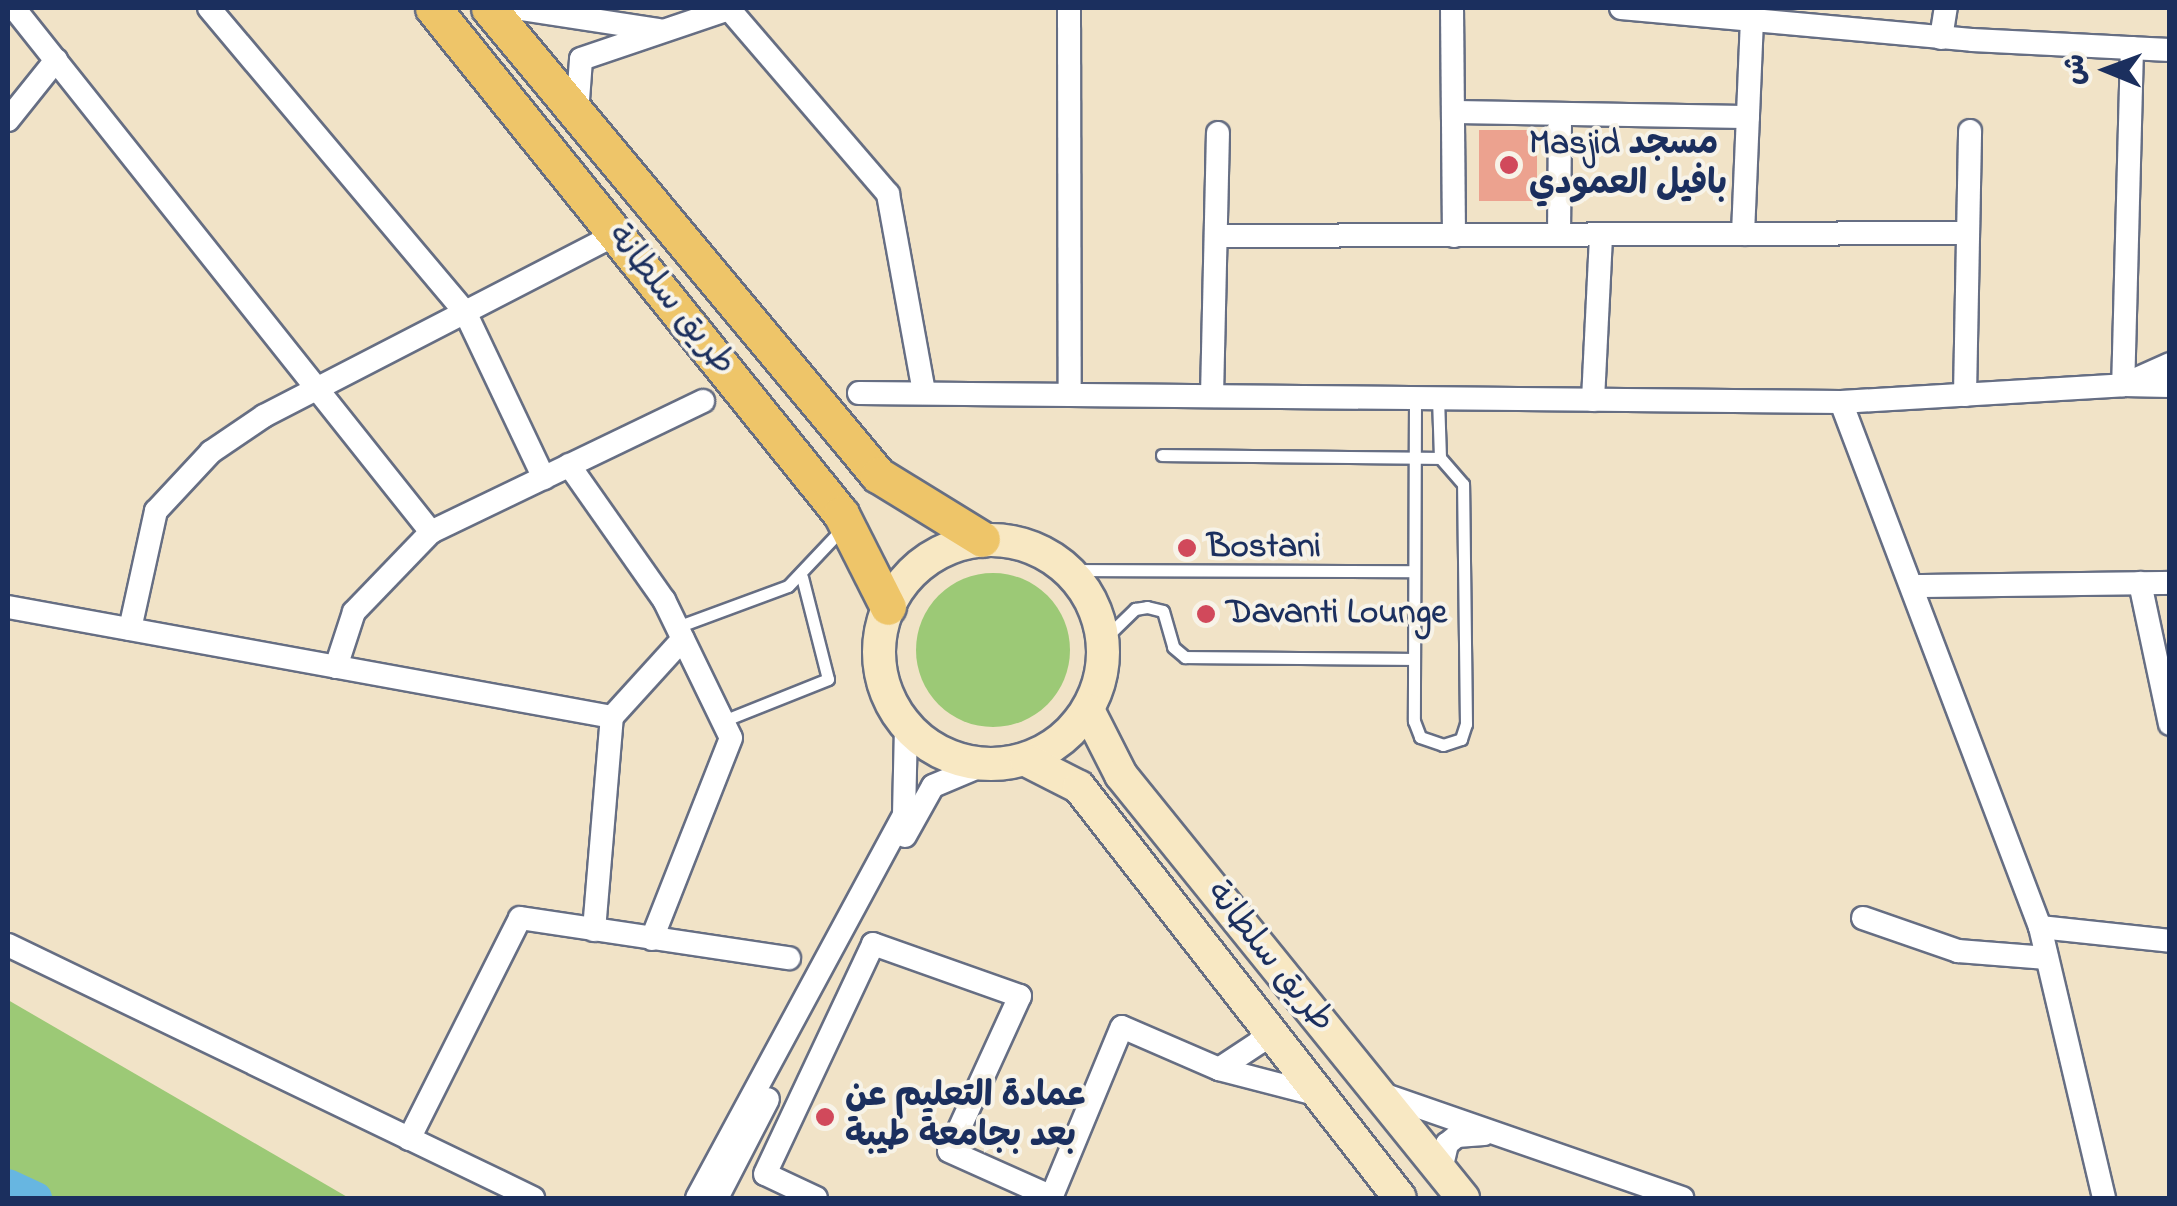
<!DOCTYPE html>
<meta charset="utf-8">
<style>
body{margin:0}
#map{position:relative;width:2177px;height:1206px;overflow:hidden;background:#f1e3c7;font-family:"Indie Flower","Playpen Sans Arabic",sans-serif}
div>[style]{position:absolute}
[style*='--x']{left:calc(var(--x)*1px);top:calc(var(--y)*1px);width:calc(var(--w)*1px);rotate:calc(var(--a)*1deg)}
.green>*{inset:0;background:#9cc976}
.round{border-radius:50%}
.river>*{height:32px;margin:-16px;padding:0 16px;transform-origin:16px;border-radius:16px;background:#67b6e1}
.building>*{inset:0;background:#eca28f;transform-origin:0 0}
.roads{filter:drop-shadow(2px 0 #666e83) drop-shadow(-2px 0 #666e83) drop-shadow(0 2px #666e83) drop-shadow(0 -2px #666e83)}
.service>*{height:11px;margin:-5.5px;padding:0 5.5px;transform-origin:5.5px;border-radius:5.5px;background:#fff}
.minor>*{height:22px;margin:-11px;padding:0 11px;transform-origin:11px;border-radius:11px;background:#fff}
.secondary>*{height:32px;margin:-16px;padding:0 16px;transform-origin:16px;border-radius:16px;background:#f8e8c3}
.secondary>.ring{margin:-16px;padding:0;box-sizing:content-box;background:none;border:32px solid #f8e8c3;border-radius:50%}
.primary>*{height:35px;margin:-17.5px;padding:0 17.5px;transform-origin:17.5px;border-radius:17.5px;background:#eec569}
.dots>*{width:28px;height:28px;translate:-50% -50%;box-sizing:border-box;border:5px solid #f7f3e8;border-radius:50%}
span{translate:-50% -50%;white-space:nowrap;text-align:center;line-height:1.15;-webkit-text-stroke:8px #f7f3e8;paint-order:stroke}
.poi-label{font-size:35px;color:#1b2f5e;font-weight:700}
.left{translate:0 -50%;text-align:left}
.street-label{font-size:35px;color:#1b2f5e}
.frame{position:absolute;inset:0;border:10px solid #1b2f5e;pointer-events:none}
.north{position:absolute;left:2057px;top:20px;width:100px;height:100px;-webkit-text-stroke:8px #f7f3e8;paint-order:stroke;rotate:271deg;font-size:28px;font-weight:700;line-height:40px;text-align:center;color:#1b2f5e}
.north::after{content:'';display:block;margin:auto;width:35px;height:45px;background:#1b2f5e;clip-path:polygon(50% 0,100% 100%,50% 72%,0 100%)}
</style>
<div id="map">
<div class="green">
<i class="round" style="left:916px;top:573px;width:154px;height:154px"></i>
<i style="clip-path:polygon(8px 1000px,349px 1198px,8px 1198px)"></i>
</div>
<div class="river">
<i style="--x:8;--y:1185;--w:31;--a:25"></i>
</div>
<div class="building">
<i style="left:1479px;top:130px;width:58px;height:71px"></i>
</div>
<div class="roads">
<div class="service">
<i style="--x:1415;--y:398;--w:323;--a:90.2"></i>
<i style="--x:1414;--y:721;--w:17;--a:69"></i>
<i style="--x:1420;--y:737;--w:24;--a:19"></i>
<i style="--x:1443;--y:745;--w:19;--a:-18"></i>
<i style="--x:1461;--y:739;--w:16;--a:-72"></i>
<i style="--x:1466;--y:724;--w:240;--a:-90.7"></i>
<i style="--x:1463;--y:484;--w:35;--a:-131"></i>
<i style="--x:1440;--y:458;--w:59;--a:-91.9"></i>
<i style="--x:1162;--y:455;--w:278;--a:0.6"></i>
<i style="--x:1067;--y:570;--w:347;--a:0.2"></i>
<i style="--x:677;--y:627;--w:118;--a:-20.3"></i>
<i style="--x:788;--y:586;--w:77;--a:-46.6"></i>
<i style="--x:1100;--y:643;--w:49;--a:-44.2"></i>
<i style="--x:1135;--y:609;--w:12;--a:-9"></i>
<i style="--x:1147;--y:607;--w:16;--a:14"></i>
<i style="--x:1163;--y:611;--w:37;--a:74"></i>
<i style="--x:1173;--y:647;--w:16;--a:40"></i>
<i style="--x:1185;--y:657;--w:229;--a:0.5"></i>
<i style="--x:723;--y:721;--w:113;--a:-21.8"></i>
<i style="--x:828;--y:679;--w:105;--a:-104.3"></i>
</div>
<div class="minor">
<i style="--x:14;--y:8;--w:670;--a:51.49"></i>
<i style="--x:209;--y:8;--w:397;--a:49.9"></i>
<i style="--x:465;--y:312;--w:184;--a:64.6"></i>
<i style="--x:515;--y:8;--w:145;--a:8.7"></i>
<i style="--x:1069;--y:8;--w:387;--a:89.9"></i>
<i style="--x:1452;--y:8;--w:228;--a:89.5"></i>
<i style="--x:1621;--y:8;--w:352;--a:5.2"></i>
<i style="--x:1972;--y:40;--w:198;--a:2.9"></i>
<i style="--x:729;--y:9;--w:244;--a:49.3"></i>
<i style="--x:888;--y:194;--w:202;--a:79.7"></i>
<i style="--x:1941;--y:38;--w:30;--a:-81"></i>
<i style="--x:2132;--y:48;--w:337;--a:91.5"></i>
<i style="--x:2123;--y:385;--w:47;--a:1.2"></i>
<i style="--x:1453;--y:112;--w:295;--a:1"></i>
<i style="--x:577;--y:114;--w:55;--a:-85.8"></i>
<i style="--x:581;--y:59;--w:159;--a:-18.7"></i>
<i style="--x:8;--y:120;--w:77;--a:-51.3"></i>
<i style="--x:1743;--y:234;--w:214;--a:-87.6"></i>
<i style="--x:1559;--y:235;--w:121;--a:-89.5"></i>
<i style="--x:1217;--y:236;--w:751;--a:-0.23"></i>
<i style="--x:859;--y:393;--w:982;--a:0.53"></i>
<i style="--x:1841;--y:402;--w:283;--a:-3.4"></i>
<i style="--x:2123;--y:385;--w:51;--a:-24.1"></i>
<i style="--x:1965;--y:395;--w:264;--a:-88.9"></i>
<i style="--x:1212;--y:396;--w:263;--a:-88.7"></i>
<i style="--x:1593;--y:400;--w:165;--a:-87.2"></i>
<i style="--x:1841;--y:402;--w:561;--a:69.24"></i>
<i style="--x:2040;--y:927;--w:278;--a:76.7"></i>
<i style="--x:569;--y:465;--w:165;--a:54.9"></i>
<i style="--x:664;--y:600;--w:153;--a:64.1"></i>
<i style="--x:731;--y:738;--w:216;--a:111.5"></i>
<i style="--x:2140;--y:583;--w:144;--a:78"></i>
<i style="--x:1913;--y:586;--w:257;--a:-0.7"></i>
<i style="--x:8;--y:607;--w:614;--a:10.32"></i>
<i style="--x:130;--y:629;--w:121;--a:-77.6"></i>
<i style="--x:156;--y:511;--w:81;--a:-47"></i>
<i style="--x:211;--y:452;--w:64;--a:-34.2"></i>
<i style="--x:264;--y:416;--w:396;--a:-27.3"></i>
<i style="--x:336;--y:667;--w:58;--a:-71.9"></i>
<i style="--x:354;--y:612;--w:111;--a:-46.1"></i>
<i style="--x:431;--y:532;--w:302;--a:-25.7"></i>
<i style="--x:905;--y:836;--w:57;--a:-60.8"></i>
<i style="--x:933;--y:786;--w:54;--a:-22.8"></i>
<i style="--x:1863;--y:918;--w:101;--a:19.2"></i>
<i style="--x:1958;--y:951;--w:89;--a:4.5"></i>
<i style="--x:2040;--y:927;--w:131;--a:6.1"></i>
<i style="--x:594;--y:930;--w:214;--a:-85.2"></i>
<i style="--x:612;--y:717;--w:105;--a:-47.7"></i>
<i style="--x:8;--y:945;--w:583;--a:25.73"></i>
<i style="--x:1219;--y:1069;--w:49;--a:-33.4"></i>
<i style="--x:1260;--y:1042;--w:20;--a:-75"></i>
<i style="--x:1382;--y:1094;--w:318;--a:19.1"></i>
<i style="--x:409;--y:1139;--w:247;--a:-63.3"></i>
<i style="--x:520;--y:918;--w:272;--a:8.5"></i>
<i style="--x:1441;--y:1170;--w:27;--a:-77"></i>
<i style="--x:1447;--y:1144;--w:13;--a:-39"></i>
<i style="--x:1457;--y:1136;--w:27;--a:-4"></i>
<i style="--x:697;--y:1198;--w:435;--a:-61.6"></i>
<i style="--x:904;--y:815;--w:89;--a:-88.7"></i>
<i style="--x:717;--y:1198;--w:111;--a:-62.7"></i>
<i style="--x:816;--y:1198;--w:56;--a:-154.8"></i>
<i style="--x:765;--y:1174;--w:254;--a:-64.8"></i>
<i style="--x:873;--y:944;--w:156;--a:19.5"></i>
<i style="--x:1020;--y:996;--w:170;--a:114.6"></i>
<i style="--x:949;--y:1151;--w:113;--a:24.1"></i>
<i style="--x:1051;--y:1198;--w:185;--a:-67.5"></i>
<i style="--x:1122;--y:1027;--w:106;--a:23.4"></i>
<i style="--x:1219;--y:1069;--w:103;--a:14.6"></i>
</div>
<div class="secondary">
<i class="ring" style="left:879px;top:540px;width:192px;height:192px"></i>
<i style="--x:1088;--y:710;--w:73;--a:63.1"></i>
<i style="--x:1121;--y:775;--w:544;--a:51.04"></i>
<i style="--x:1026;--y:760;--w:59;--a:27"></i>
<i style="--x:1079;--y:787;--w:521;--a:52.01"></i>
</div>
<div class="primary">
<i style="--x:433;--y:8;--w:650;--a:51.12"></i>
<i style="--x:841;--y:514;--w:104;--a:63.2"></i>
<i style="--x:489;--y:8;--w:608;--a:50.21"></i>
<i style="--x:878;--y:475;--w:122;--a:31.6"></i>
</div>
</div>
<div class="dots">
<i style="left:1509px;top:165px;background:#d1495b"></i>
<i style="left:1187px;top:548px;background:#d1495b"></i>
<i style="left:1206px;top:614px;background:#d1495b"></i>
<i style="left:825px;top:1117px;background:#d1495b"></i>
</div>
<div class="poi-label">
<span class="left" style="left:1529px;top:165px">Masjid مسجد<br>بافيل العمودي</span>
<span class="left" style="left:1207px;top:548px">Bostani</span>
<span class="left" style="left:1226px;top:614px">Davanti Lounge</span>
<span class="left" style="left:845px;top:1117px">عمادة التعليم عن<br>بعد بجامعة طيبة</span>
</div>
<div class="street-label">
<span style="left:670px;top:301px;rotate:51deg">طريق سلطانة</span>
<span style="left:1269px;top:958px;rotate:51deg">طريق سلطانة</span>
</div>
<div class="frame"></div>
<div class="north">ش</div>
</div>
